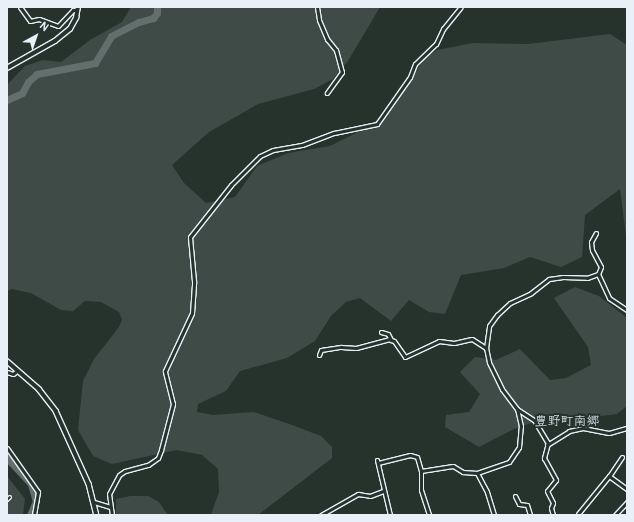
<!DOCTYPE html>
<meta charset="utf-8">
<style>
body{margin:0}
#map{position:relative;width:634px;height:522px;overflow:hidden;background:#26332d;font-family:Pangolin,"Klee One",sans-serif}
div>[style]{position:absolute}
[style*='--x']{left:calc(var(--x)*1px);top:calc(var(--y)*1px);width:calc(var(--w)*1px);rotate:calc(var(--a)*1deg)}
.green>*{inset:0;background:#3e4b47}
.river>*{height:7px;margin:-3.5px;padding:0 3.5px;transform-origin:3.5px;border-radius:3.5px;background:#636f6d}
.roads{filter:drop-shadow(1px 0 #e8f1f8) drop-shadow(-1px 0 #e8f1f8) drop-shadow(0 1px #e8f1f8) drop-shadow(0 -1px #e8f1f8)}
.pedestrian>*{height:2px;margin:-1px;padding:0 1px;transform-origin:1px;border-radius:1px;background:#26332d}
.minor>*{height:3px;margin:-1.5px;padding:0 1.5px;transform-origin:1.5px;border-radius:1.5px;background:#26332d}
.tertiary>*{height:3.5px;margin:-1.75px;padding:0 1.75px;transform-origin:1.75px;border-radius:1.75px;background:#26332d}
span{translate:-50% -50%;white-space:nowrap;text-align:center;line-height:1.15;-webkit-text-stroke:4px #26332d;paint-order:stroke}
.quarter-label{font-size:13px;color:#e8f1f8}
.frame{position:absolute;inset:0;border:8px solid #e8f1f8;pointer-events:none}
.north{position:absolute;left:16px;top:16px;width:40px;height:40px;-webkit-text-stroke:3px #26332d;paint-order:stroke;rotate:40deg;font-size:11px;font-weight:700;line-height:16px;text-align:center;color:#e8f1f8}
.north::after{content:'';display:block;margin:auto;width:14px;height:18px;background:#e8f1f8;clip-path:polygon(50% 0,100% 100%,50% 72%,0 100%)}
</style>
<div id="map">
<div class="green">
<i style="clip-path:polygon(131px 7px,380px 7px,348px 61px,333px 79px,314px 89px,258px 104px,209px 132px,172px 165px,184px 183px,206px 203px,235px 197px,257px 166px,288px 153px,330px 146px,370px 126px,386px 112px,409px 84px,422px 60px,437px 50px,473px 43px,528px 44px,610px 34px,627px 45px,627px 244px,620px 189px,585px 215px,582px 257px,561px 267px,530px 257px,504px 268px,461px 275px,445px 314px,429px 312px,409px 300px,391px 321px,360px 298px,346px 302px,331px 316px,315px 341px,287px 358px,240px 371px,226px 391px,198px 404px,197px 412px,213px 415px,254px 412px,292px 425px,321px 436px,332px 447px,332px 458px,258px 515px,211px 515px,219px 492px,218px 469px,202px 455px,177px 450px,112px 464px,93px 456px,78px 430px,83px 381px,94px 359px,119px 327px,122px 320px,119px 312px,101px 302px,85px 301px,73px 311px,61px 310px,31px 293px,12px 289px,7px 291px,7px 85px,25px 66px,43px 60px,61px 62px,90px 40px,122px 22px)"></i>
<i style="clip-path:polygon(575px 287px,599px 296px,627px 318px,627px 406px,617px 414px,578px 419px,555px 415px,514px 429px,479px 447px,445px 427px,446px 415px,469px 412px,480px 394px,460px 372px,475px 357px,496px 360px,520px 349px,550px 380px,566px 378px,591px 365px,588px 347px,554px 298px)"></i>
<i style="clip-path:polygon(7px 476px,25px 499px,23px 515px,7px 515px)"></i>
<i style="clip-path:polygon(130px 496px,148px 496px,159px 502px,168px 515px,116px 515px,116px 499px)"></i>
</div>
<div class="river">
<i style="--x:7;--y:100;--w:17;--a:-25"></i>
<i style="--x:22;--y:93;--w:13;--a:-61"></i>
<i style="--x:28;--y:82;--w:12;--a:-42"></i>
<i style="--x:37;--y:74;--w:59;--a:-10.7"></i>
<i style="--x:95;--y:63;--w:31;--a:-59"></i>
<i style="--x:111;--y:36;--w:31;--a:-27"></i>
<i style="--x:139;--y:22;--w:15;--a:-16"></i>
<i style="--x:153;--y:18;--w:6;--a:-51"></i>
<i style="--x:157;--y:13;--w:6;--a:-90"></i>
<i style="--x:7;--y:458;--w:35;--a:47"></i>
<i style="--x:31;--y:484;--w:18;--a:74"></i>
<i style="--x:36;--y:501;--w:15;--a:113"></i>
</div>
<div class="roads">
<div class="pedestrian">
<i style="--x:7;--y:500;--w:4;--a:-45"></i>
</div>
<div class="minor">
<i style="--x:20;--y:7;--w:17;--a:54"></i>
<i style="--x:30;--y:21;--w:9;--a:-13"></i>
<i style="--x:39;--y:19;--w:20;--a:20"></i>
<i style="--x:58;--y:26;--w:22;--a:-47"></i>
<i style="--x:73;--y:10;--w:4;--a:0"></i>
<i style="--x:317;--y:7;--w:13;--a:81"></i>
<i style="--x:319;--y:20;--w:21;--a:67"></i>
<i style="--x:327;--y:39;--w:14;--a:51"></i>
<i style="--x:336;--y:50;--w:23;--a:75"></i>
<i style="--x:342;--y:72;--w:26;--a:126"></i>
<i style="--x:596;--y:233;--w:10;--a:119"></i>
<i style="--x:591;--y:242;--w:8;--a:83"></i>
<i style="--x:592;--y:250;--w:19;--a:62"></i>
<i style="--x:601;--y:267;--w:8;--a:113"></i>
<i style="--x:381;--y:332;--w:7;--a:16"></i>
<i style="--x:388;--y:334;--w:7;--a:63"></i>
<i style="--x:319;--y:355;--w:5;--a:-68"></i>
<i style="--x:321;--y:350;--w:20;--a:-9"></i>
<i style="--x:341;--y:347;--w:15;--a:4"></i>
<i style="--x:356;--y:348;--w:34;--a:-15"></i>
<i style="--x:389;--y:339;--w:5;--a:22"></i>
<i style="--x:394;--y:341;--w:19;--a:55"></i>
<i style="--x:405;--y:357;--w:38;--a:-25"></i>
<i style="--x:439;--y:341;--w:15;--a:8"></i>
<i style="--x:454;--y:343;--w:18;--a:-13"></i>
<i style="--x:472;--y:339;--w:17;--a:33"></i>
<i style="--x:7;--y:372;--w:6;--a:18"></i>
<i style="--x:13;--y:374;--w:6;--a:-39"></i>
<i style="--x:517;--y:409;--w:20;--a:33"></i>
<i style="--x:534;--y:420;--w:27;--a:59"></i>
<i style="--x:548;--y:443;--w:16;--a:105"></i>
<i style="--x:544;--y:458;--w:25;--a:61"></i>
<i style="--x:556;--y:480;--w:14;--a:129"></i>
<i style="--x:547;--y:491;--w:13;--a:63"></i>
<i style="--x:553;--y:503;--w:5;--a:112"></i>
<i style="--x:551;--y:508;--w:7;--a:74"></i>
<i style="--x:547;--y:445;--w:26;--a:-32"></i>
<i style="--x:569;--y:431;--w:14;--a:-12"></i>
<i style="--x:583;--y:428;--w:26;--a:11"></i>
<i style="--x:609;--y:433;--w:19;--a:-16"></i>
<i style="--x:7;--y:448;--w:54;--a:54.8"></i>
<i style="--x:38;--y:492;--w:23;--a:100"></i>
<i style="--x:622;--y:457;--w:23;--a:124"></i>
<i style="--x:609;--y:476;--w:22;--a:36"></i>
<i style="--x:377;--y:460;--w:57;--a:76.7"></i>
<i style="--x:378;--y:463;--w:33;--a:-14"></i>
<i style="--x:410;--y:455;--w:7;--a:16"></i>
<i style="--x:417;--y:457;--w:15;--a:74"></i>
<i style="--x:421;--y:471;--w:32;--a:-9"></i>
<i style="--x:453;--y:466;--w:12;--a:31"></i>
<i style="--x:463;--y:472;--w:14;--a:4"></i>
<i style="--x:477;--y:473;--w:34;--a:-19"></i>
<i style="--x:509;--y:462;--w:18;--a:-56"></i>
<i style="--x:519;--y:447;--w:21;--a:-85"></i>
<i style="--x:521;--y:426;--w:17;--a:-103"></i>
<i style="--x:517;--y:409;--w:25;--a:-127"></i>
<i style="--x:502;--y:389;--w:30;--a:-116"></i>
<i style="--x:489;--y:362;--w:14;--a:-102"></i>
<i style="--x:486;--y:348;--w:22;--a:-82"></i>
<i style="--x:489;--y:326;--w:14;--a:-54"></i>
<i style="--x:497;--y:315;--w:18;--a:-43"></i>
<i style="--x:510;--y:303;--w:23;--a:-25"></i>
<i style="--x:531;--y:293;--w:23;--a:-38"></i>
<i style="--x:549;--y:279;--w:14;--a:-8"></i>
<i style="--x:563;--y:277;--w:24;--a:2"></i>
<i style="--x:587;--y:278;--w:12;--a:-20"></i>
<i style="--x:598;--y:274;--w:26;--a:65"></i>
<i style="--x:609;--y:298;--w:22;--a:34"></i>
<i style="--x:421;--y:471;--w:19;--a:90"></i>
<i style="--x:421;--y:490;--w:26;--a:72"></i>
<i style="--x:477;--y:473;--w:21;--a:62"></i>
<i style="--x:487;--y:492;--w:24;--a:73"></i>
<i style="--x:515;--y:496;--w:9;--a:63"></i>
<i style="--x:519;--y:504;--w:8;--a:7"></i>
<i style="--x:527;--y:505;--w:10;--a:73"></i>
<i style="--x:94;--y:502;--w:17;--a:17"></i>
<i style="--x:578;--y:514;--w:49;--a:-50.8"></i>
<i style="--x:112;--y:515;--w:21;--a:-98"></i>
<i style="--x:109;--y:494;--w:21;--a:-62"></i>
<i style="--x:119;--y:475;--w:7;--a:-34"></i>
<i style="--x:125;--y:471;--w:24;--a:-15"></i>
<i style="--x:148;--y:465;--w:12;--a:-35"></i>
<i style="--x:158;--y:458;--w:9;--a:-69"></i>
<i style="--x:161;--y:450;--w:48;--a:-75.4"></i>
<i style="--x:173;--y:404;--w:34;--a:-104"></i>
<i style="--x:165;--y:371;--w:64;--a:-65"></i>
<i style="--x:192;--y:313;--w:32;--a:-86"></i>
<i style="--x:194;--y:281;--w:44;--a:-95.2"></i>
<i style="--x:190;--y:237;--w:66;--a:-51.7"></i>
<i style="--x:231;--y:185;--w:41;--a:-45"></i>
<i style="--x:260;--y:156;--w:14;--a:-25"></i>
<i style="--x:273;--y:150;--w:29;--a:-10"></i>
<i style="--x:302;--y:145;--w:34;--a:-21"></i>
<i style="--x:334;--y:133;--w:44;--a:-11.8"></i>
<i style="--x:377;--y:124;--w:57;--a:-54.9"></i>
<i style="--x:410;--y:77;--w:14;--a:-69"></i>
<i style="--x:415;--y:64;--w:29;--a:-44"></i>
<i style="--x:436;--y:44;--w:17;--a:-65"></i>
<i style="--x:443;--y:29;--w:28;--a:-51"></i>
<i style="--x:321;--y:515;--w:43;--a:-29.6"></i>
<i style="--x:358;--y:494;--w:12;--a:9"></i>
<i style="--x:370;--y:496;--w:14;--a:-21"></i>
<i style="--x:615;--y:515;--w:18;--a:-47"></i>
</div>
<div class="tertiary">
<i style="--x:7;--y:68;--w:55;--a:-29.4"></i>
<i style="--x:55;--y:41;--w:19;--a:-39"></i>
<i style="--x:70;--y:29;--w:13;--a:-61"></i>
<i style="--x:76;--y:18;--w:11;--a:-80"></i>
<i style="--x:7;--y:361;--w:43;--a:41.2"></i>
<i style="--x:39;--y:389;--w:28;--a:52"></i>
<i style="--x:56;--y:411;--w:80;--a:65.7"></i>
<i style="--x:89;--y:484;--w:32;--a:76"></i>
</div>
</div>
<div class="quarter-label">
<span style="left:567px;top:421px">豊野町南郷</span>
</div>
<div class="frame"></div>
<div class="north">N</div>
</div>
